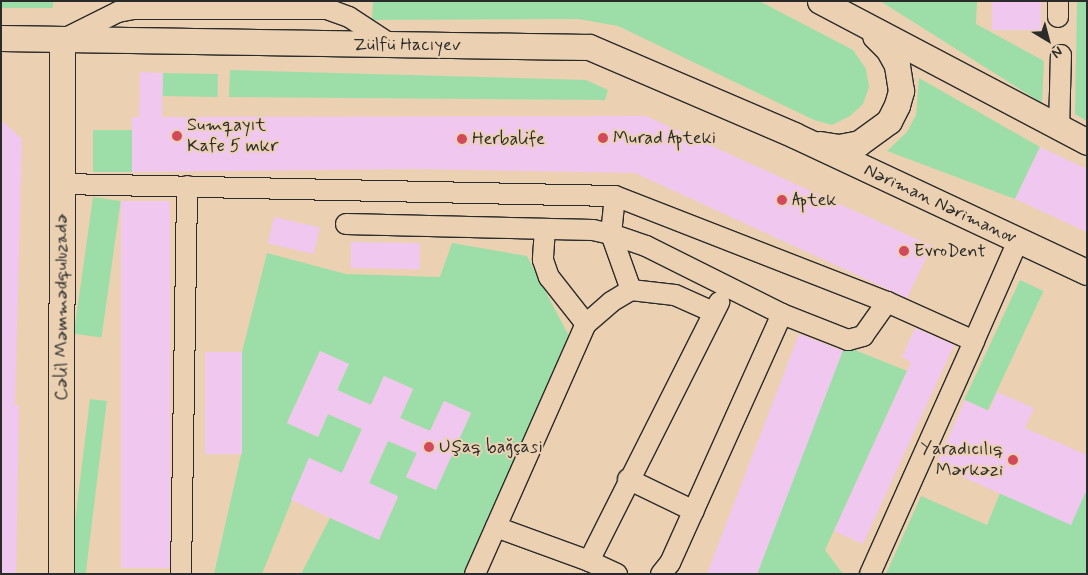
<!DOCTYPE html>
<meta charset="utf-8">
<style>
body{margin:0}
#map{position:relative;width:1088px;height:575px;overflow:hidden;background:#ebd1b2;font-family:Mynerve,sans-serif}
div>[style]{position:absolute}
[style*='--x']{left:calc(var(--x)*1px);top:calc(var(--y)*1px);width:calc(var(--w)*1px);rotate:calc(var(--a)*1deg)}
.green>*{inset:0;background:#9ddea8;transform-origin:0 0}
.building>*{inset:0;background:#f0c7ef;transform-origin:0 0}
.roads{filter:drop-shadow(1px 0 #2b2b2b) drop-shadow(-1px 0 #2b2b2b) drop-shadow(0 1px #2b2b2b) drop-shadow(0 -1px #2b2b2b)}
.minor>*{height:20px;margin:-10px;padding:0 10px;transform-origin:10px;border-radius:10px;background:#ebd1b2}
.major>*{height:25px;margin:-12.5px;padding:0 12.5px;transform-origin:12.5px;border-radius:12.5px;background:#ebd1b2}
.dots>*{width:14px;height:14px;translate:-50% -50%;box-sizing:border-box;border:2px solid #ebd1b2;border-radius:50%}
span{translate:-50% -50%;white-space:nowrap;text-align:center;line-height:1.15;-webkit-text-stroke:4px #ebd1b2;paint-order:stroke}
.street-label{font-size:18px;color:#2b2b2b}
.poi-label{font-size:18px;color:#2b2b2b}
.left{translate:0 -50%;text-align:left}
.right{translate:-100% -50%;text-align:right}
.frame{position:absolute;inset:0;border:2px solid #2b2b2b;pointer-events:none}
.north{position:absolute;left:1023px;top:15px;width:50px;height:50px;-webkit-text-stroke:4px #ebd1b2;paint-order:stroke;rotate:143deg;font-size:14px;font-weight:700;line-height:20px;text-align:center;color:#2b2b2b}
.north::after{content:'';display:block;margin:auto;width:18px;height:22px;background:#2b2b2b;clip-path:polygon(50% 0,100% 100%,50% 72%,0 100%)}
</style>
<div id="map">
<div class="green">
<i style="left:1px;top:1px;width:52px;height:7px"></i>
<i style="clip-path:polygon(373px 1px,759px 1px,853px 50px,866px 69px,869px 87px,863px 104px,850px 116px,832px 125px,814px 120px,618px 26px,578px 19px,372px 20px)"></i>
<i style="clip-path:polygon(880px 1px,977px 1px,976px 24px,1044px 61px,1042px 103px)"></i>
<i style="clip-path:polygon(1077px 1px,1087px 1px,1087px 121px,1075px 114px)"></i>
<i style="clip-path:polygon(230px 70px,586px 80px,608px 90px,605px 100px,229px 97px)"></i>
<i style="left:163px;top:73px;width:55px;height:23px;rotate:1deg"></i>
<i style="clip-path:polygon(919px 78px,1040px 147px,1015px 199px,887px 151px,907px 132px,916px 115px)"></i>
<i style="left:132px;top:130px;width:42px;height:39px;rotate:90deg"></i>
<i style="left:93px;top:197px;width:28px;height:138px;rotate:8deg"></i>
<i style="clip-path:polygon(452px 243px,527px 256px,581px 359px,467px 574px,301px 574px,330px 518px,379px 539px,398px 497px,369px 483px,388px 441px,417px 453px,406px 477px,436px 490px,471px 413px,444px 401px,430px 431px,400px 418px,413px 389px,384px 376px,371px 405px,337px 390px,348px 364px,320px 351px,287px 423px,318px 437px,328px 414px,362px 429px,342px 473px,309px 458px,262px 574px,214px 574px,241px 455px,242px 352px,267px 253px,346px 274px,440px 277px)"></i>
<i style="left:1020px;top:280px;width:26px;height:132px;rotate:25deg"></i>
<i style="clip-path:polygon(845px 346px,907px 371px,825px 550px,843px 574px,740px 574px)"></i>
<i style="left:90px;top:399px;width:17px;height:175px;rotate:7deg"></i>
<i style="clip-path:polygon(1087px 489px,1087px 574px,886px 574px,921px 496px,987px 525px,1000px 493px)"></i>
</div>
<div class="building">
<i style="left:992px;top:1px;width:49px;height:29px"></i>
<i style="clip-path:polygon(140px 72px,163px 73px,162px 117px,646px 116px,932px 246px,907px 298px,635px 173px,417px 169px,132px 172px,132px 117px,139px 117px)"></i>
<i style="clip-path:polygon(1px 120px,22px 139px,15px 405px,19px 405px,16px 574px,1px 574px)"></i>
<i style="clip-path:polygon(1040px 147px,1087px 169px,1087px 232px,1015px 199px)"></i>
<i style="left:121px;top:201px;width:49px;height:367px"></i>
<i style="left:274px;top:217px;width:47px;height:27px;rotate:13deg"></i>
<i style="left:351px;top:242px;width:69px;height:26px;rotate:1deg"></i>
<i style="clip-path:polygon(915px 328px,954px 345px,863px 544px,834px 531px,911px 362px,902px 357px)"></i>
<i style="left:799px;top:334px;width:47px;height:264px;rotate:21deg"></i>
<i style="clip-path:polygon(320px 351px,349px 364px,337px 390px,371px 405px,384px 376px,413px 389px,400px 418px,430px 431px,444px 401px,471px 413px,436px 490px,406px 477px,417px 453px,388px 441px,369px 483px,398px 496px,379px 540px,291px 500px,309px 458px,342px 473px,362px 429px,328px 414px,318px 437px,287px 423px)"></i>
<i style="left:205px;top:352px;width:37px;height:102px"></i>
<i style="clip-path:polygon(997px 392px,1034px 408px,1025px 428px,1087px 455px,1087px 489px,1071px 525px,936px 465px,965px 400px,989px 411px)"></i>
</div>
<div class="roads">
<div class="minor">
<i style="--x:1058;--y:17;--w:16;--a:-90"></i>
<i style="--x:64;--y:39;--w:60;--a:-26.6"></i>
<i style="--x:118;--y:12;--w:16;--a:-11"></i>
<i style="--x:134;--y:9;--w:193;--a:0"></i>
<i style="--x:327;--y:9;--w:23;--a:20"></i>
<i style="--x:349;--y:17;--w:53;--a:33.4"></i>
<i style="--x:1059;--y:129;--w:74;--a:-88.5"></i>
<i style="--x:63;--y:184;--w:552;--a:1.25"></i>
<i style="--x:615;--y:196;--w:292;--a:21.3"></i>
<i style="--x:887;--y:302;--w:95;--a:24.1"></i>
<i style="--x:974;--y:341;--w:109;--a:-66.3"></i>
<i style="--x:615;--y:196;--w:38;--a:96"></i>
<i style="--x:611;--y:234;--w:59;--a:70.3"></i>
<i style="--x:346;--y:224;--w:247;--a:1.4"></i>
<i style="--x:593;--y:230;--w:18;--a:13"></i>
<i style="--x:611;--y:234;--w:37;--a:19"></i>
<i style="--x:646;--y:246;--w:152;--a:26.6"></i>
<i style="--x:782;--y:314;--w:71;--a:21.5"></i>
<i style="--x:848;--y:340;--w:16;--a:-15"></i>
<i style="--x:863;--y:336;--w:42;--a:-54.8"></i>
<i style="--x:545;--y:229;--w:31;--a:94"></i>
<i style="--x:543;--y:260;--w:18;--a:71"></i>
<i style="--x:549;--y:277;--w:60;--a:51.8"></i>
<i style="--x:628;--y:479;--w:73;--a:25.9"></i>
<i style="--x:496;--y:527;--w:99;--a:20.1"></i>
<i style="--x:589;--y:561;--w:290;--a:-63.3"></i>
<i style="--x:589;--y:561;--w:31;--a:25"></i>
<i style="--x:181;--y:574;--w:388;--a:-89.1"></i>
<i style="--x:475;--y:574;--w:274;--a:-66.1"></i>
<i style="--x:586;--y:324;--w:33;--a:-41"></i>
<i style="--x:611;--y:302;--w:23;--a:-31"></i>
<i style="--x:631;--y:290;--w:44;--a:6.5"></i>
<i style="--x:675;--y:295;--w:42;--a:24.1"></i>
<i style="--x:661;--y:574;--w:14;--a:-51"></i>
<i style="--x:670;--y:563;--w:273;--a:-65.8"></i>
<i style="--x:870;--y:574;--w:255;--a:-65.9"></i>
</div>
<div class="major">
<i style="--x:820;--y:1;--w:302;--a:27.8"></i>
<i style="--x:1;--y:38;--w:588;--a:0.88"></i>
<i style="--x:589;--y:47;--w:223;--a:23.2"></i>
<i style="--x:794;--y:135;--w:323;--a:25.1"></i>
<i style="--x:820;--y:144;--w:19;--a:9"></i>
<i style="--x:839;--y:147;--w:20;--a:-11"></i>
<i style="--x:859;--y:143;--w:37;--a:-36"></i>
<i style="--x:889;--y:121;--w:18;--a:-63"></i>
<i style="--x:897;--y:105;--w:15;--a:-74"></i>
<i style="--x:901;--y:91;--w:26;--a:-99"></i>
<i style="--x:897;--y:65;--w:18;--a:-119"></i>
<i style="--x:888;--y:49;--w:18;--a:-135"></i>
<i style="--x:61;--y:574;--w:534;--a:-89.89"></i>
</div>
</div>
<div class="dots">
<i style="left:177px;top:136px;background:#d1495b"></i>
<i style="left:603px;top:138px;background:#d1495b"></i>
<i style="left:462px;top:139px;background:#d1495b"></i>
<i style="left:782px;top:200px;background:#d1495b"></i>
<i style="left:904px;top:251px;background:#d1495b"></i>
<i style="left:429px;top:447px;background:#d1495b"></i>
<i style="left:1013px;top:460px;background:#d1495b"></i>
</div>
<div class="street-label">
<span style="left:407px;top:45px">Zülfü Hacıyev</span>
<span style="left:940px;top:204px;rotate:25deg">Nəriman Nərimanov</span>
<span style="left:62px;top:307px;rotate:-90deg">Cəlil Məmmədquluzadə</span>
</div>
<div class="poi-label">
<span class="left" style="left:187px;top:136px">Sumqayıt<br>Kafe 5 mkr</span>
<span class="left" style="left:613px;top:138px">Murad Apteki</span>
<span class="left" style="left:472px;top:139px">Herbalife</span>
<span class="left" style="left:792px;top:200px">Aptek</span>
<span class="left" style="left:914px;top:251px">EvroDent</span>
<span class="left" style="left:439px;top:447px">Uşaq bağçasi</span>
<span class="right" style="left:1003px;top:460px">Yaradıcılıq<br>Mərkəzi</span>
</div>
<div class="frame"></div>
<div class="north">N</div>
</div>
